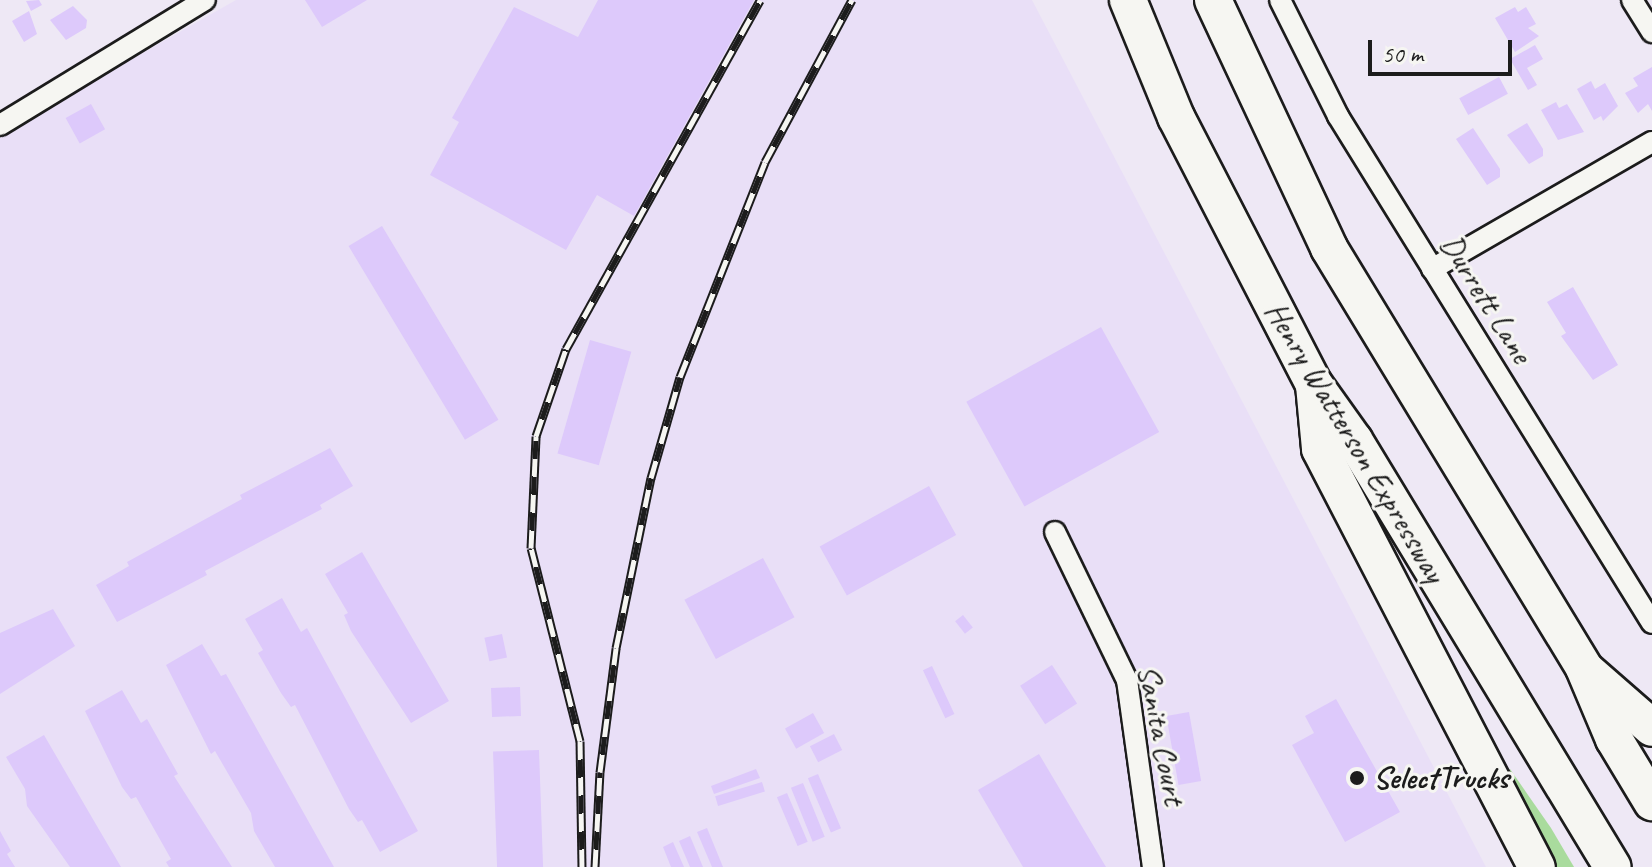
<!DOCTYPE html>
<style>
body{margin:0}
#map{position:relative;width:1652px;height:867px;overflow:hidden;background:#eee8f5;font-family:Caveat,sans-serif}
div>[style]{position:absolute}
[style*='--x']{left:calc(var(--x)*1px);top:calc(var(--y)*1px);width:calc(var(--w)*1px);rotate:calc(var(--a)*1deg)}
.built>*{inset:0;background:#e9dff7}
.green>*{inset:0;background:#a9db9d}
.building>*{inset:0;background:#ddc9fb;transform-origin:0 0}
.roads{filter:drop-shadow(2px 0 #1c1c1c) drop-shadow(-2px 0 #1c1c1c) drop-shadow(0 2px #1c1c1c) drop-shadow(0 -2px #1c1c1c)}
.street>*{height:20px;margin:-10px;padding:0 10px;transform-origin:10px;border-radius:10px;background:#f6f6f2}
.highway>*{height:36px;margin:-18px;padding:0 18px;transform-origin:18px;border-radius:18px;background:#f6f6f2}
.rail>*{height:9px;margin-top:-4.5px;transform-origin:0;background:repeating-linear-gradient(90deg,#f6f6f2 0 18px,#1c1c1c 0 36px);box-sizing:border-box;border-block:2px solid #1c1c1c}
.dots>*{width:22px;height:22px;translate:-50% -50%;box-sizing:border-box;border:4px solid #f6f6f2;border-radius:50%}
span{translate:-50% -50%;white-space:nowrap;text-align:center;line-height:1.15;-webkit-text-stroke:6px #f6f6f2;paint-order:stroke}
.street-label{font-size:32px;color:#1c1c1c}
.poi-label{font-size:32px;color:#1c1c1c;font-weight:700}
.left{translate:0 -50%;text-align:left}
.scale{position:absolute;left:1368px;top:40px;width:144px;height:36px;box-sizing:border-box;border:4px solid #1c1c1c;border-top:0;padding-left:10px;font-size:24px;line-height:28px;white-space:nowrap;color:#1c1c1c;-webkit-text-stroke:6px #f6f6f2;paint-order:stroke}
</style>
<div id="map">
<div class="built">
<i style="clip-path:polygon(236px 0,1032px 0,1486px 867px,0 867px,0 134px)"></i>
</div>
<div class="green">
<i style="clip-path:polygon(1510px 769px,1551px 828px,1574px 867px,1557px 867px,1505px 772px)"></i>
</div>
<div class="building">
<i style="clip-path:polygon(39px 0,42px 5px,31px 11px,26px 1px)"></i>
<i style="clip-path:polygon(305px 0,367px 0,322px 27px)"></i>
<i style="clip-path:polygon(598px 0,754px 0,634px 216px,597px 195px,566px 250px,430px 175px,459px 122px,452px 118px,514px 7px,578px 37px)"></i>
<i style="clip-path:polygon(73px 6px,87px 20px,86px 28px,66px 40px,50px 20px)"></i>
<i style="clip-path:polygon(1515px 7px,1518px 12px,1526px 7px,1536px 24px,1528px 28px,1539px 36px,1515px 52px,1495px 18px)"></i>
<i style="clip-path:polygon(29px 11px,37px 34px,24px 42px,12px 21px)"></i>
<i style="clip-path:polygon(1535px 45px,1543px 59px,1527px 68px,1537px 85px,1528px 90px,1510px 59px)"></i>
<i style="clip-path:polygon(1652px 67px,1652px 111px,1648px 104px,1638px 113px,1625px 93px,1638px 86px,1633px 78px)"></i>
<i style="left:1499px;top:77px;width:19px;height:45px;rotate:62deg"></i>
<i style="clip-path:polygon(1591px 81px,1595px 89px,1605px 83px,1618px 106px,1603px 121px,1601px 116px,1594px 120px,1577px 89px)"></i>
<i style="clip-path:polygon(1556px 102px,1559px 108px,1567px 104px,1584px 132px,1558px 140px,1541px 110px)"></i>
<i style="left:91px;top:104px;width:29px;height:29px;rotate:61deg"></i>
<i style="clip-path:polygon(1527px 123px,1543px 149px,1543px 156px,1529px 164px,1507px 135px)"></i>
<i style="clip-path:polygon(1473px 128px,1500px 169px,1500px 177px,1487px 185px,1456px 139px)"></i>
<i style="left:382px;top:226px;width:226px;height:39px;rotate:59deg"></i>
<i style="clip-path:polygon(1573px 287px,1618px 365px,1593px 380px,1561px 336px,1566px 333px,1547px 302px)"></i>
<i style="left:1101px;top:327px;width:120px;height:154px;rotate:61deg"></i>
<i style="left:590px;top:340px;width:43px;height:118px;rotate:16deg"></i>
<i style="clip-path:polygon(330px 448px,353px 486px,320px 505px,322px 509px,205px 571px,207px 575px,117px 622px,96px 585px,129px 566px,127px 562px,242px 499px,240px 495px)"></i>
<i style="left:929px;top:486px;width:56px;height:125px;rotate:61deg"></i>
<i style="clip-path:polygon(362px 552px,449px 701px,411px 723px,351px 631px,344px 615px,348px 613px,325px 574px)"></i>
<i style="left:763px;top:558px;width:67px;height:89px;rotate:62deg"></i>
<i style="clip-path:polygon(282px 598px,301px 632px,307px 628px,418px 831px,380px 852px,362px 820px,358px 822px,349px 809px,295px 705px,291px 707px,281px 693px,258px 653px,263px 650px,245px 619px)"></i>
<i style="clip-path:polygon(53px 609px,75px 646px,0 694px,0 633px)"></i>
<i style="left:963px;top:615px;width:16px;height:10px;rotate:52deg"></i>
<i style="left:502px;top:634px;width:24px;height:18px;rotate:78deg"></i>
<i style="clip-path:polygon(202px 644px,221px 676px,226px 674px,334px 867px,275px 867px,254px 831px,251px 813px,215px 751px,211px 754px,166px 665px)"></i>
<i style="left:1052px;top:665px;width:46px;height:38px;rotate:57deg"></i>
<i style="left:932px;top:666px;width:53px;height:10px;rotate:65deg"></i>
<i style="left:520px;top:687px;width:29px;height:29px;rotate:88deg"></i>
<i style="clip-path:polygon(122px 690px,141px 723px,147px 719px,178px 774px,174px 776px,232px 867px,169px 867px,166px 862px,171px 859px,136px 797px,131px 799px,122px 787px,85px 711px)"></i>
<i style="clip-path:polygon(1336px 699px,1400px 812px,1345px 842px,1292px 745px,1314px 733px,1305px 716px)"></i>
<i style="left:1189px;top:712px;width:70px;height:23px;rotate:80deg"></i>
<i style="left:813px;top:713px;width:23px;height:32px;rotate:61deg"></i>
<i style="left:834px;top:734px;width:18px;height:27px;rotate:63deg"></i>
<i style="clip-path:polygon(44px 735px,94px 821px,121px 867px,70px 867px,27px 806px,25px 789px,6px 757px)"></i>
<i style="left:539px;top:750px;width:117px;height:46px;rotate:88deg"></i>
<i style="clip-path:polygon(1039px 754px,1106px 867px,1023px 867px,978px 790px)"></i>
<i style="clip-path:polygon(756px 769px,760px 778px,714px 794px,711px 786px)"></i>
<i style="left:818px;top:774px;width:59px;height:11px;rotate:67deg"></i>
<i style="left:762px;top:782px;width:10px;height:49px;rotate:73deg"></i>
<i style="left:803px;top:783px;width:58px;height:13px;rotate:68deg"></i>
<i style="left:787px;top:793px;width:53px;height:11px;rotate:67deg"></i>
<i style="clip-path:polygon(707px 828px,723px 867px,712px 867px,697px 832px)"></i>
<i style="clip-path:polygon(0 831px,11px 851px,7px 854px,15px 867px,0 867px)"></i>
<i style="clip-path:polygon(690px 836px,703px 867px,690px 867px,679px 841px)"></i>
<i style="clip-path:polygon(673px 842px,684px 867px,671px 867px,663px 847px)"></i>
</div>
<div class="roads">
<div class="street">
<i style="--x:1280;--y:0;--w:130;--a:63.4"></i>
<i style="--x:1338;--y:116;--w:596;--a:58.23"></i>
<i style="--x:1632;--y:0;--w:38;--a:58"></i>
<i style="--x:0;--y:125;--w:240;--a:-31.4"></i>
<i style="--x:1432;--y:269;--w:254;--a:-30"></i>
<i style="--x:1055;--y:532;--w:165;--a:64.1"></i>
<i style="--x:1127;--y:680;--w:189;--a:82.1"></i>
</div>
<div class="highway">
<i style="--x:1128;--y:0;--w:126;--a:67.7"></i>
<i style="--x:1176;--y:117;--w:301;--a:62.7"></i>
<i style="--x:1314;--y:384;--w:69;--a:54.5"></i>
<i style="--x:1354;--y:440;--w:499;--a:58.8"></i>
<i style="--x:1213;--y:0;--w:274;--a:64.9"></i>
<i style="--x:1329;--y:248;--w:491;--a:58.7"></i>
<i style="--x:1584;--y:668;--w:77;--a:67.1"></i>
<i style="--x:1614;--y:739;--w:74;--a:58.9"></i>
<i style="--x:1314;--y:385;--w:64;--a:84.6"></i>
<i style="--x:1320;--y:449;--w:471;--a:62.6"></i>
<i style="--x:1587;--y:671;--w:86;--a:41.2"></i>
</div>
</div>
<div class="rail">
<i style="--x:582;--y:867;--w:126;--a:-90.9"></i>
<i style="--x:580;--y:741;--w:199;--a:-104.2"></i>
<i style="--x:531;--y:548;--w:112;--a:-87.4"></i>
<i style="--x:536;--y:436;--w:92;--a:-71"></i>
<i style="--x:566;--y:349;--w:399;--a:-60.9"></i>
<i style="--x:595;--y:867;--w:95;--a:-87"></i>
<i style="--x:600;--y:772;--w:125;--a:-82.6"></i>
<i style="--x:616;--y:648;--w:174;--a:-78.4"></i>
<i style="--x:651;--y:478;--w:105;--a:-74"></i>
<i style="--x:680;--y:377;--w:231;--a:-68.4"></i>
<i style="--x:765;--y:162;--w:184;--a:-61.8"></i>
</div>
<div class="dots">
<i style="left:1357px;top:778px;background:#1c1c1c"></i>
</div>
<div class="street-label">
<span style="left:1486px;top:299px;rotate:58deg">Durrett Lane</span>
<span style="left:1355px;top:442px;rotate:59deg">Henry Watterson Expressway</span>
<span style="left:1161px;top:735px;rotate:79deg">Sanita Court</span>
</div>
<div class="poi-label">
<span class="left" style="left:1373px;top:778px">SelectTrucks</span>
</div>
<div class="scale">50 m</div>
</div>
